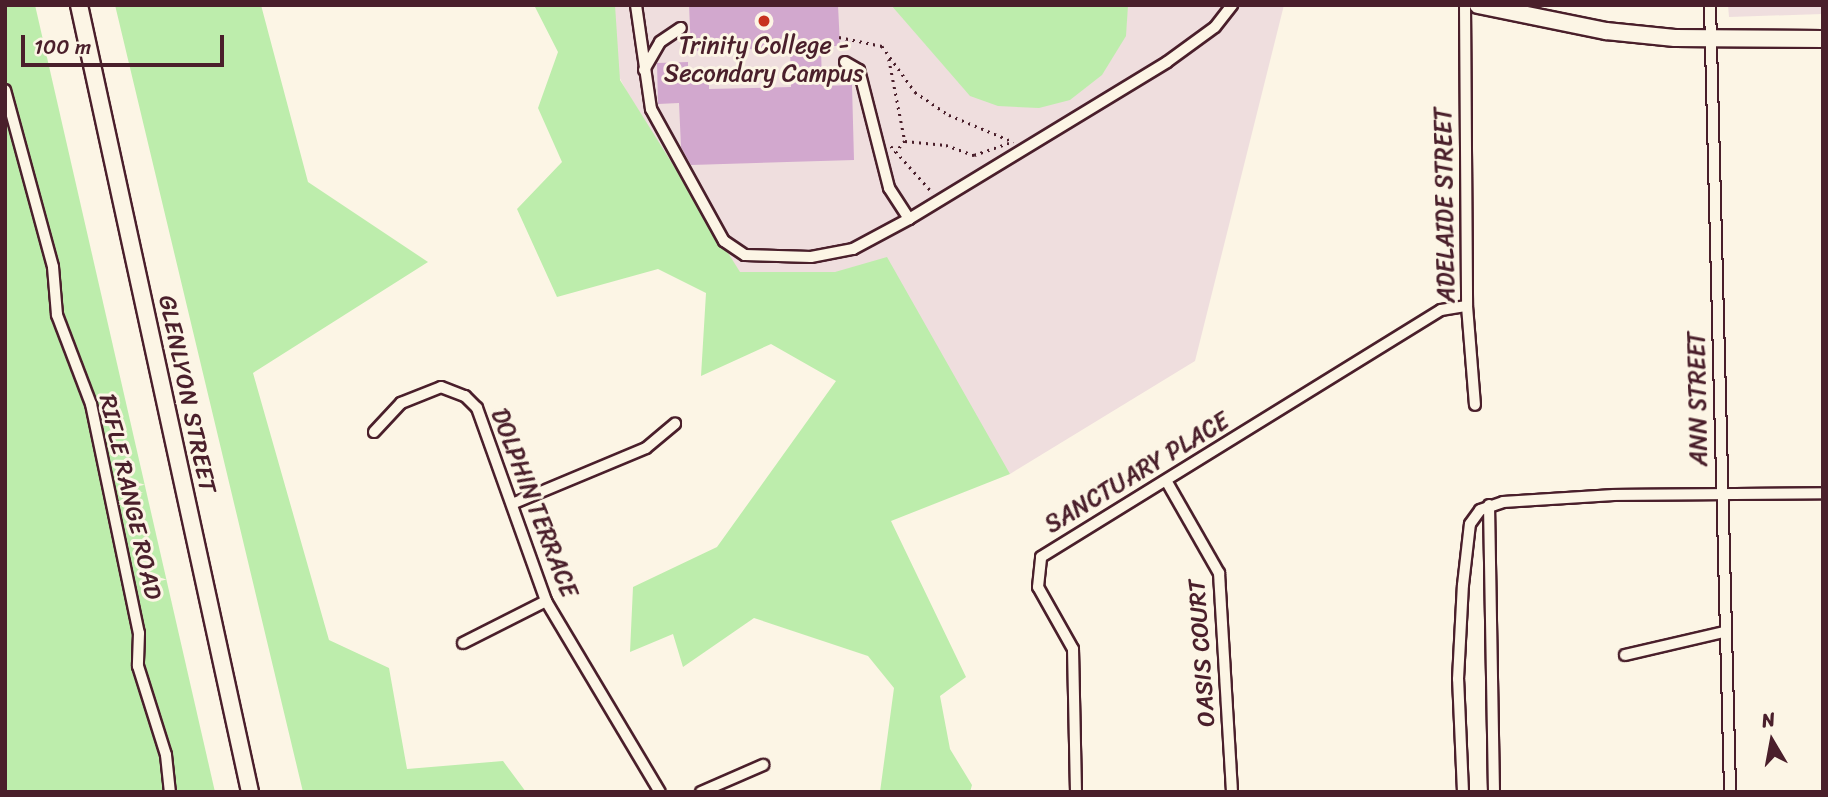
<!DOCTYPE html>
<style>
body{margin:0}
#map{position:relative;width:1828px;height:797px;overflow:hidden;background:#fcf5e5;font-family:Sriracha,sans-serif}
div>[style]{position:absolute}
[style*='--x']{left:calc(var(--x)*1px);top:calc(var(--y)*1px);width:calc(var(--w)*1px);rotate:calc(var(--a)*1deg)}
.built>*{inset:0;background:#efdede}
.green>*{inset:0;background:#bdedac}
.building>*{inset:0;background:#d2a8ce}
.path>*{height:2.5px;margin-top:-1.25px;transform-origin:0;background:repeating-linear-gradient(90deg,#4a1f2b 0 2px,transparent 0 7px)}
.roads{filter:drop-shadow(2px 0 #4a1f2b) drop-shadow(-2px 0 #4a1f2b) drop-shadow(0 2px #4a1f2b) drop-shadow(0 -2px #4a1f2b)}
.street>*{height:10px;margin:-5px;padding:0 5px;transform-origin:5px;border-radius:5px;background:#fcf5e5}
.secondary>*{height:16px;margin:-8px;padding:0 8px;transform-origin:8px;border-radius:8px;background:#fcf5e5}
.dots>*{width:19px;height:19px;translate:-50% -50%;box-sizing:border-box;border:4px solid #fcf5e5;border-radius:50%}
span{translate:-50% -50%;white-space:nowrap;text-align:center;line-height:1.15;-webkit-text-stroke:6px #fcf5e5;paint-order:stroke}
.poi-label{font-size:24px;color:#4a1f2b}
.street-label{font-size:24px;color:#4a1f2b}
.frame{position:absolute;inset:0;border:7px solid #4a1f2b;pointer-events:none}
.north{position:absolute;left:1737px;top:706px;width:70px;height:70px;-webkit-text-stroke:5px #fcf5e5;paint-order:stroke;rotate:350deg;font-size:19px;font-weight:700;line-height:28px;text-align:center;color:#4a1f2b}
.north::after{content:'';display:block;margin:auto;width:24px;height:32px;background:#4a1f2b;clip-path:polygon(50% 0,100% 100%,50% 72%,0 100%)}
.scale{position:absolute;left:21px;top:35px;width:203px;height:32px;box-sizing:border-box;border:4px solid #4a1f2b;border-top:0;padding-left:9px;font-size:21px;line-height:24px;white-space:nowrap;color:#4a1f2b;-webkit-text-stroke:5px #fcf5e5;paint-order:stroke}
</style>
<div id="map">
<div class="built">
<i style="clip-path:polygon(582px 5px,1284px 5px,1195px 361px,1010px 474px,722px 276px)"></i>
<i style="clip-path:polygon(1728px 5px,1823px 5px,1823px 14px,1729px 17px)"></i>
</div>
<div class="green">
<i style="clip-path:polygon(5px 5px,35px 5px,215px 792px,5px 792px)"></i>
<i style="clip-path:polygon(115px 5px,261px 5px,308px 182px,428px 262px,253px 373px,329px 640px,389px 668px,407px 769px,503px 761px,526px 792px,303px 792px)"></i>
<i style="clip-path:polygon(534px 5px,615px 5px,620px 80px,740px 272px,835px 272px,887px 257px,1010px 474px,891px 521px,966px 677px,940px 696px,950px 749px,972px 785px,970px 792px,880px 792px,894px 688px,868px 656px,754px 618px,683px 667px,673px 634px,630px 652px,633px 587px,717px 547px,836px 381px,771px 344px,701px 376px,706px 293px,658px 269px,557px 297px,517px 209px,562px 162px,538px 108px,558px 52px)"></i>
<i style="clip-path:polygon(891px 5px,1128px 5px,1126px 36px,1102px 75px,1070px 100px,1039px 108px,998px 106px,970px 96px)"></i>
</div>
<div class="building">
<i style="clip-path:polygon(689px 5px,838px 5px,840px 46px,821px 46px,822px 86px,852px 85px,854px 160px,691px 165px,681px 147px,679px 103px,658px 104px,657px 63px,688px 62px,688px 78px,709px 77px,709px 89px,791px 87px,790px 48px,691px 51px)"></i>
</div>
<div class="path">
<i style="--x:839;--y:37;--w:44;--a:11.8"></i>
<i style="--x:882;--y:46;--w:57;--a:54.3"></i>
<i style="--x:915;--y:92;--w:41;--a:34.1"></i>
<i style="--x:949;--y:115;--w:70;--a:22.6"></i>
<i style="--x:889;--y:59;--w:84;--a:79"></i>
<i style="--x:905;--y:141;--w:17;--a:130"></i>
<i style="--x:905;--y:141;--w:41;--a:5.6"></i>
<i style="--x:946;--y:145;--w:30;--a:20"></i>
<i style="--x:974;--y:155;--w:37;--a:-19"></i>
<i style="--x:891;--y:146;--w:63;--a:48.2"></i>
</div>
<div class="roads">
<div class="street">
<i style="--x:636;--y:5;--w:105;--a:81.8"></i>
<i style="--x:651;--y:109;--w:151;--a:61.1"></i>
<i style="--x:724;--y:241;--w:25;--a:34"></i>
<i style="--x:745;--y:255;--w:66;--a:1.7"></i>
<i style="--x:811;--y:257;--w:43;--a:-10.8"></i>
<i style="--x:853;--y:249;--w:64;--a:-28.2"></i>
<i style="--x:1465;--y:5;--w:301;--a:89.6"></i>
<i style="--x:1467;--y:306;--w:99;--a:85.4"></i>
<i style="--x:1710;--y:5;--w:787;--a:88.54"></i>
<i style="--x:845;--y:62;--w:16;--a:30"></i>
<i style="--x:859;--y:70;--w:122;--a:75.7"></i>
<i style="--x:889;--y:188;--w:37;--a:57"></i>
<i style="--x:909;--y:219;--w:302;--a:-31.3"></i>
<i style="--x:1167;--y:62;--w:59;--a:-36.1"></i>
<i style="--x:1215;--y:27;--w:28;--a:-52"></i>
<i style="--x:644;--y:70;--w:32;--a:-60"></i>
<i style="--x:660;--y:42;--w:25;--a:-34"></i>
<i style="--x:5;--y:90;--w:183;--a:74.8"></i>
<i style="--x:53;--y:267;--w:48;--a:85.2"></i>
<i style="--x:57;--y:315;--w:95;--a:69.1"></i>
<i style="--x:91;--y:404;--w:234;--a:78.2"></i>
<i style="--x:139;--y:633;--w:33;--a:92"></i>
<i style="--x:138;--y:666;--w:93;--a:72.5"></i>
<i style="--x:166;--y:755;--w:37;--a:84"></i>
<i style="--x:374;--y:432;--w:40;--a:-47"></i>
<i style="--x:401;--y:403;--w:43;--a:-21.8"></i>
<i style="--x:441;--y:387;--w:26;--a:21"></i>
<i style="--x:465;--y:396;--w:17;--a:45"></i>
<i style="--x:477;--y:408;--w:205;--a:70.3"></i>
<i style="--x:546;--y:601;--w:222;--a:59.2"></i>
<i style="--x:1167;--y:482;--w:105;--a:60.3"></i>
<i style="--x:1219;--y:573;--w:219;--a:86.6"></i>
<i style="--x:512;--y:504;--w:145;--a:-22.7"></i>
<i style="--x:646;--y:448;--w:38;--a:-40"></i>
<i style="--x:1489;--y:505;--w:287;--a:89"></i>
<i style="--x:463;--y:643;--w:93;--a:-26.8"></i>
<i style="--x:1625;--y:655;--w:102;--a:-13.1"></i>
<i style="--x:701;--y:792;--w:68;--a:-23.5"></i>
<i style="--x:1076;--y:792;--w:143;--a:-91.2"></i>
<i style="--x:1073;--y:649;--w:71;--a:-119.4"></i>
<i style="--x:1038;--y:587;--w:30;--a:-84"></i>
<i style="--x:1041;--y:557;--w:470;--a:-31.7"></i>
<i style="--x:1441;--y:310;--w:26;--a:-9"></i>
<i style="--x:1463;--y:792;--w:113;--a:-92.5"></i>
<i style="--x:1458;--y:679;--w:94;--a:-87"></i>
<i style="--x:1463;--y:585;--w:61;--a:-83.5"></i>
<i style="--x:1470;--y:524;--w:17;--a:-54"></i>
<i style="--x:1480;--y:510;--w:24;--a:-19"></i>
<i style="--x:1503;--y:502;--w:111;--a:-3.6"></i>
<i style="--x:1614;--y:495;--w:209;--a:-0.5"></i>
</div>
<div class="secondary">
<i style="--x:79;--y:5;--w:805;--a:77.74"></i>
<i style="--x:1478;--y:5;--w:131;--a:11.5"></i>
<i style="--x:1606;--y:31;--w:69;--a:5.8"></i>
<i style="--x:1675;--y:38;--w:148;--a:0.4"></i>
</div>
</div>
<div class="dots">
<i style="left:764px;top:21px;background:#c8321e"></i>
</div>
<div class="poi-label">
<span style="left:764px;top:60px">Trinity College -<br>Secondary Campus</span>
</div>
<div class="street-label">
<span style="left:1445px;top:205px;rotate:-91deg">ADELAIDE STREET</span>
<span style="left:187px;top:394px;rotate:78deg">GLENLYON STREET</span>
<span style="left:1698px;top:399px;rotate:-91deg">ANN STREET</span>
<span style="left:1137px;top:473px;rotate:-31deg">SANCTUARY PLACE</span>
<span style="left:130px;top:497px;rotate:77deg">RIFLE RANGE ROAD</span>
<span style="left:534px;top:503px;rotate:69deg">DOLPHIN TERRACE</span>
<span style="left:1202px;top:653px;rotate:-94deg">OASIS COURT</span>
</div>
<div class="frame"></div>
<div class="north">N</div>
<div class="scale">100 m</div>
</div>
